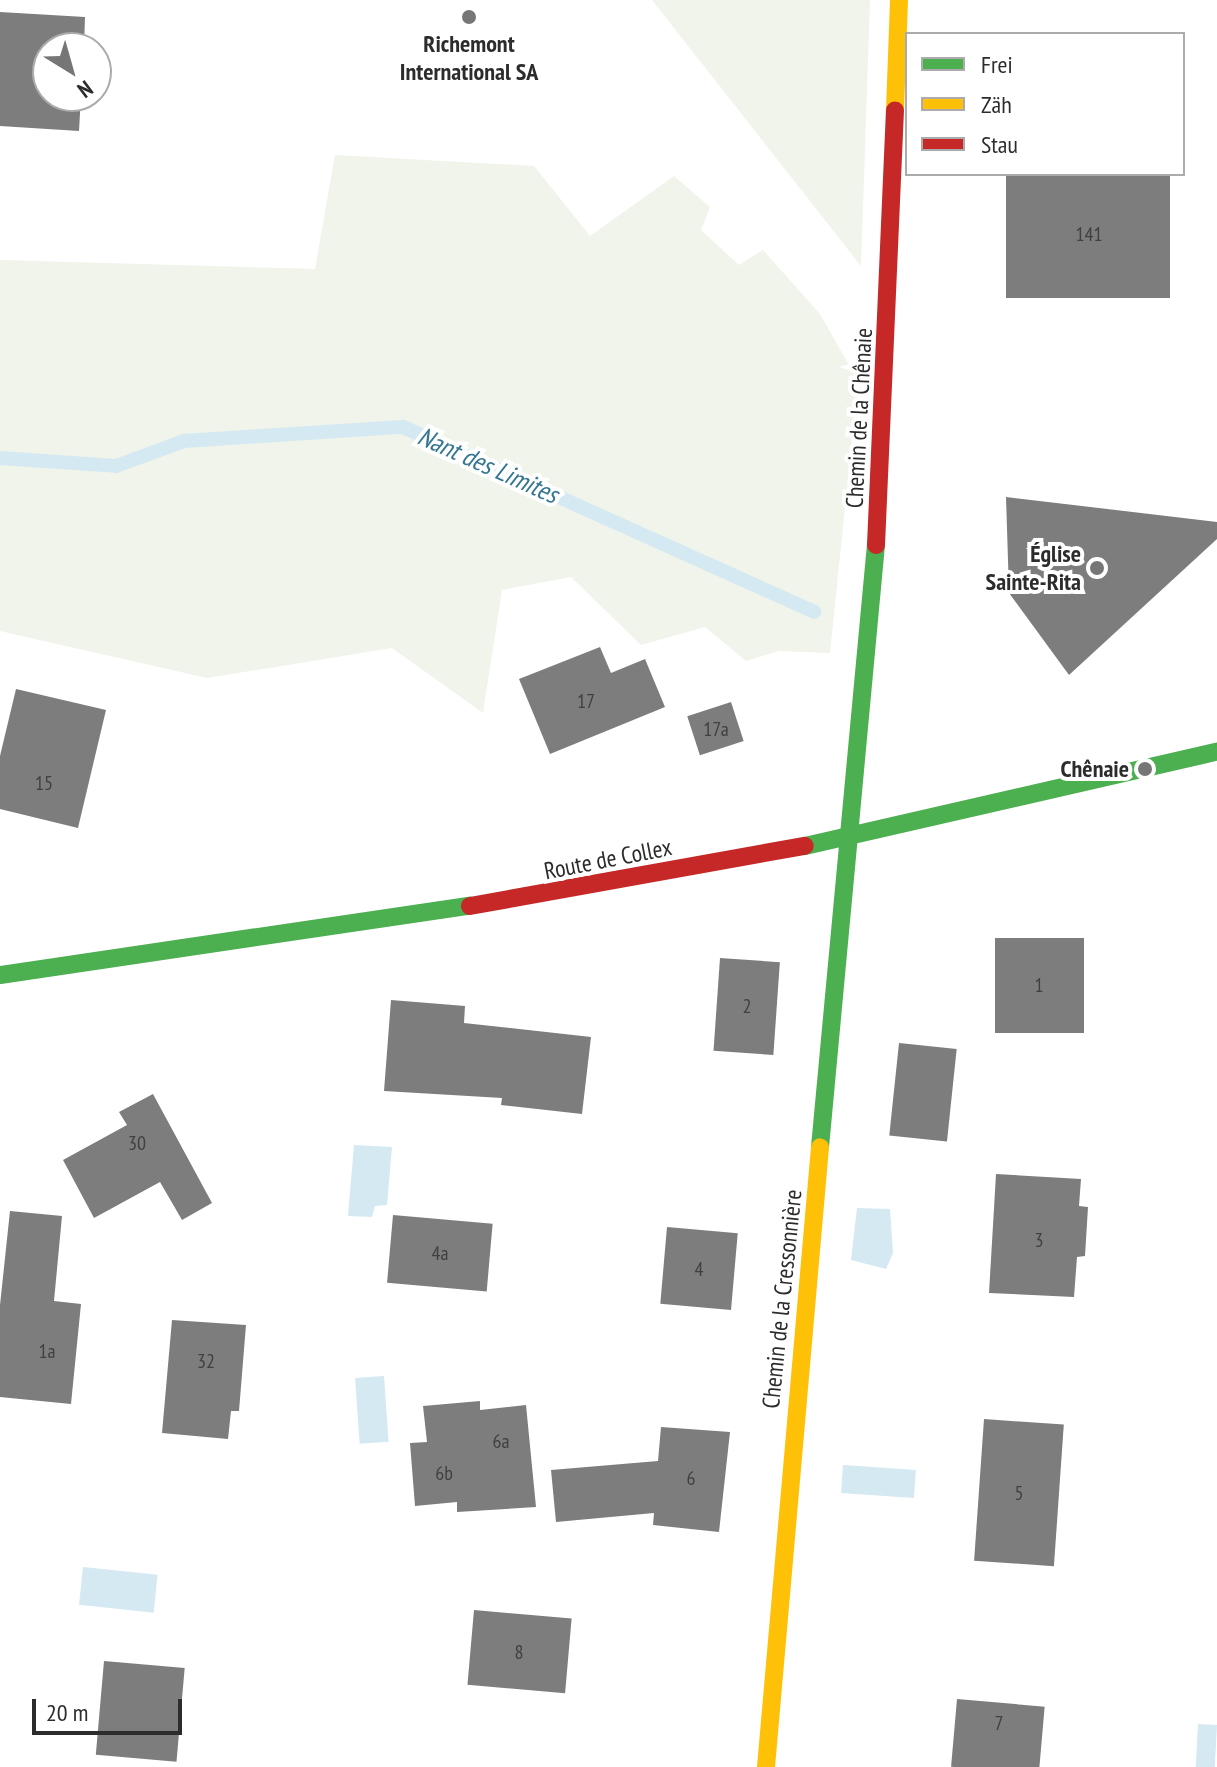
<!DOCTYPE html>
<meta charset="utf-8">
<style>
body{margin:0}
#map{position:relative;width:1217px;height:1767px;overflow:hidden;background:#fff;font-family:"PT Sans Narrow",sans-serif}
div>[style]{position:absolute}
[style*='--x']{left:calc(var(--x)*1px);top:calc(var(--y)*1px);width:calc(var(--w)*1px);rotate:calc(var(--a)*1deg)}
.green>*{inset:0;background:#f0f4ea}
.water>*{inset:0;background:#d4e9f2;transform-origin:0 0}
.stream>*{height:14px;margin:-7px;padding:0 7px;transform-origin:7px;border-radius:7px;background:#d4e9f2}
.building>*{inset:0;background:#7d7d7d;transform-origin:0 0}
.fast>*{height:18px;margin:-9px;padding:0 9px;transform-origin:9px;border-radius:9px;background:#4caf50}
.slow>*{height:18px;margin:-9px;padding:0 9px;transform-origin:9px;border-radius:9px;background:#ffc107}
.jam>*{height:18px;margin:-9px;padding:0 9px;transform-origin:9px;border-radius:9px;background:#c62828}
.dots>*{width:22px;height:22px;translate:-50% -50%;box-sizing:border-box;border:4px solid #fff;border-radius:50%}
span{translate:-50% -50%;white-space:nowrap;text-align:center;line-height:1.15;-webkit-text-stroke:8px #fff;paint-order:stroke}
.number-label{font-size:20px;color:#404040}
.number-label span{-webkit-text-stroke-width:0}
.poi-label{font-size:24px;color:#2c2c2c;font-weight:700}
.right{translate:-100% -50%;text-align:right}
.street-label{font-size:24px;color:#2c2c2c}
.water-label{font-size:26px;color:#357693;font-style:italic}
.legend{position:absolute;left:905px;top:32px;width:280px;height:144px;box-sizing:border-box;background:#fff;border:2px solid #ababab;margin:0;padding:10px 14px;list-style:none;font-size:24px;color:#2c2c2c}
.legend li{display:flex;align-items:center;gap:16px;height:40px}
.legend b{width:40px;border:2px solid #ababab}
.north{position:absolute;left:32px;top:32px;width:80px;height:80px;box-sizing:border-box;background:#fff;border:2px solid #ababab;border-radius:50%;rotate:143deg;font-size:22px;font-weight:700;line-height:32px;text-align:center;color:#2c2c2c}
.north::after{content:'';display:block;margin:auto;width:28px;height:36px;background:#767676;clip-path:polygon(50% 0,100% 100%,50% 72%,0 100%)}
.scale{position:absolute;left:32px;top:1699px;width:150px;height:36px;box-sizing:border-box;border:4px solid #2c2c2c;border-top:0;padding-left:10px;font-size:24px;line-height:28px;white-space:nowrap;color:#2c2c2c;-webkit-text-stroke:6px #fff;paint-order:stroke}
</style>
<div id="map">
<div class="green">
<i style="clip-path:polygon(652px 0,870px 0,861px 266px)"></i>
<i style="clip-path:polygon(335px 155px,534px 166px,590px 236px,674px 176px,710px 207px,701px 230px,739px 265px,763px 250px,820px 314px,858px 381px,830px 653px,779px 651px,746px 661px,705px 627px,641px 645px,571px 577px,502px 590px,483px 713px,392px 648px,207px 678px,0 631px,0 260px,315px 269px)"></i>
</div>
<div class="water">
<i style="clip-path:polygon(354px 1145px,392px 1147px,387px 1205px,375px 1206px,372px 1217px,348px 1216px)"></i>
<i style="clip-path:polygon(857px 1208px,890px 1209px,893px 1253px,886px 1269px,851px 1260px)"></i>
<i style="left:384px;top:1376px;width:66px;height:29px;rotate:86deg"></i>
<i style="left:843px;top:1465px;width:73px;height:28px;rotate:4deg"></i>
<i style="left:83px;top:1567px;width:75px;height:38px;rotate:6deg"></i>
<i style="left:1198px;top:1724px;width:19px;height:43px;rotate:3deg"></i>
</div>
<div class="stream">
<i style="--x:0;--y:458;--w:116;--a:3.9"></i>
<i style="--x:116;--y:466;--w:72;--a:-20.2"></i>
<i style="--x:184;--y:441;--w:219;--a:-3.7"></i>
<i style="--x:403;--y:427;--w:451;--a:24.2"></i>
</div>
<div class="building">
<i style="clip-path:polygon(0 12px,85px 17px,84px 48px,48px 48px,48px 96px,81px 96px,79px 131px,0 126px)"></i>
<i style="left:1006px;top:174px;width:164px;height:124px"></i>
<i style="clip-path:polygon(1006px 497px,1217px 522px,1217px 539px,1069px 675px,1009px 593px)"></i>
<i style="clip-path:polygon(600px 647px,611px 673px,645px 659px,665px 707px,550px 754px,519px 679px)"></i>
<i style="clip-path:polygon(16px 689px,106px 710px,78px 828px,0 809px,0 756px)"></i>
<i style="left:731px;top:702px;width:41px;height:46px;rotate:72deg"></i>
<i style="left:995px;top:938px;width:89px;height:95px"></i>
<i style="left:720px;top:958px;width:60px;height:93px;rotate:4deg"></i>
<i style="clip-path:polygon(391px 1000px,465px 1006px,464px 1023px,591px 1037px,582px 1114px,501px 1105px,502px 1098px,384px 1091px)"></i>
<i style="left:899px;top:1043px;width:58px;height:93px;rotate:6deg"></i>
<i style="clip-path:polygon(153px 1094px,212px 1203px,182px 1220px,160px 1182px,94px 1218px,63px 1160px,127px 1125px,119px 1112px)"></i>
<i style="clip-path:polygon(996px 1174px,1081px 1179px,1079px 1206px,1088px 1207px,1085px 1256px,1077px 1257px,1074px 1297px,989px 1293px)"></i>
<i style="clip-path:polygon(10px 1211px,62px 1216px,54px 1301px,81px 1304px,71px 1404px,0 1397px,0 1305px)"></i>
<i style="left:393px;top:1215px;width:100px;height:68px;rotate:5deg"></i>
<i style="left:667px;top:1227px;width:71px;height:77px;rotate:5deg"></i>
<i style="clip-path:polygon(172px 1320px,246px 1325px,239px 1411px,231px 1411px,228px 1439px,162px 1433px)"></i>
<i style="clip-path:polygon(480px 1401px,480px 1410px,526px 1405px,536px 1507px,457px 1512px,457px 1502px,415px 1506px,410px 1443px,427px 1442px,423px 1406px)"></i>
<i style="left:984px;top:1419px;width:80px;height:142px;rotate:4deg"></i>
<i style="clip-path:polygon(661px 1427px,730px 1432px,719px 1532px,653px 1525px,654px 1513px,556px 1522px,551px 1470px,658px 1461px)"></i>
<i style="left:474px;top:1610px;width:98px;height:75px;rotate:5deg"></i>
<i style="left:104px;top:1661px;width:81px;height:94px;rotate:5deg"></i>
<i style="left:957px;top:1699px;width:88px;height:68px;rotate:5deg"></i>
</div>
<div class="fast">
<i style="--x:805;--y:846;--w:423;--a:-12.9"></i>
<i style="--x:0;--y:975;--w:475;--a:-8.4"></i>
<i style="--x:820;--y:1147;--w:605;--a:-84.69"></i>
</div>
<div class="slow">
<i style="--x:895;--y:110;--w:110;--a:-87.9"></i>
<i style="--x:766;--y:1767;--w:622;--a:-85.02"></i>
</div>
<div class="jam">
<i style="--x:876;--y:545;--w:435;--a:-87.5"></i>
<i style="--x:470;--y:906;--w:340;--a:-10.2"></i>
</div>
<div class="dots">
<i style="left:469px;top:17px;background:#767676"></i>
<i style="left:1097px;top:568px;background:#767676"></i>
<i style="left:1145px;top:769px;background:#767676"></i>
</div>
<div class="number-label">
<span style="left:1089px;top:234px">141</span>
<span style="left:586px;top:701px">17</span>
<span style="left:716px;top:729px">17a</span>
<span style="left:44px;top:783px">15</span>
<span style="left:1039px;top:985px">1</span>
<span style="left:747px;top:1006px">2</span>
<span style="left:137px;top:1143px">30</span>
<span style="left:1039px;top:1240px">3</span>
<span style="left:440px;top:1253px">4a</span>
<span style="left:699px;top:1269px">4</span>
<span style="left:47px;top:1351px">1a</span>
<span style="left:206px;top:1361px">32</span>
<span style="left:501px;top:1441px">6a</span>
<span style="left:444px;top:1473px">6b</span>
<span style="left:691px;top:1478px">6</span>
<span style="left:1019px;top:1493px">5</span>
<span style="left:519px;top:1652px">8</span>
<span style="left:999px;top:1723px">7</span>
</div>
<div class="poi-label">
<span style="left:469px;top:58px">Richemont<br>International SA</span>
<span class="right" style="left:1081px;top:568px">Église<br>Sainte-Rita</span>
<span class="right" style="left:1129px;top:769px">Chênaie</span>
</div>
<div class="street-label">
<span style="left:859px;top:418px;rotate:-87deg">Chemin de la Chênaie</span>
<span style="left:608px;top:859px;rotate:-11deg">Route de Collex</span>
<span style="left:782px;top:1299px;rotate:-84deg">Chemin de la Cressonnière</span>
</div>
<div class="water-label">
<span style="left:488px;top:465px;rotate:24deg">Nant des Limites</span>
</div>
<ul class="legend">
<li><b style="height:10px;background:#4caf50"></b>Frei</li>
<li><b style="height:10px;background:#ffc107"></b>Zäh</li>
<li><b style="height:10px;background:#c62828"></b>Stau</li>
</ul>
<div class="north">N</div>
<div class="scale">20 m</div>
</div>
